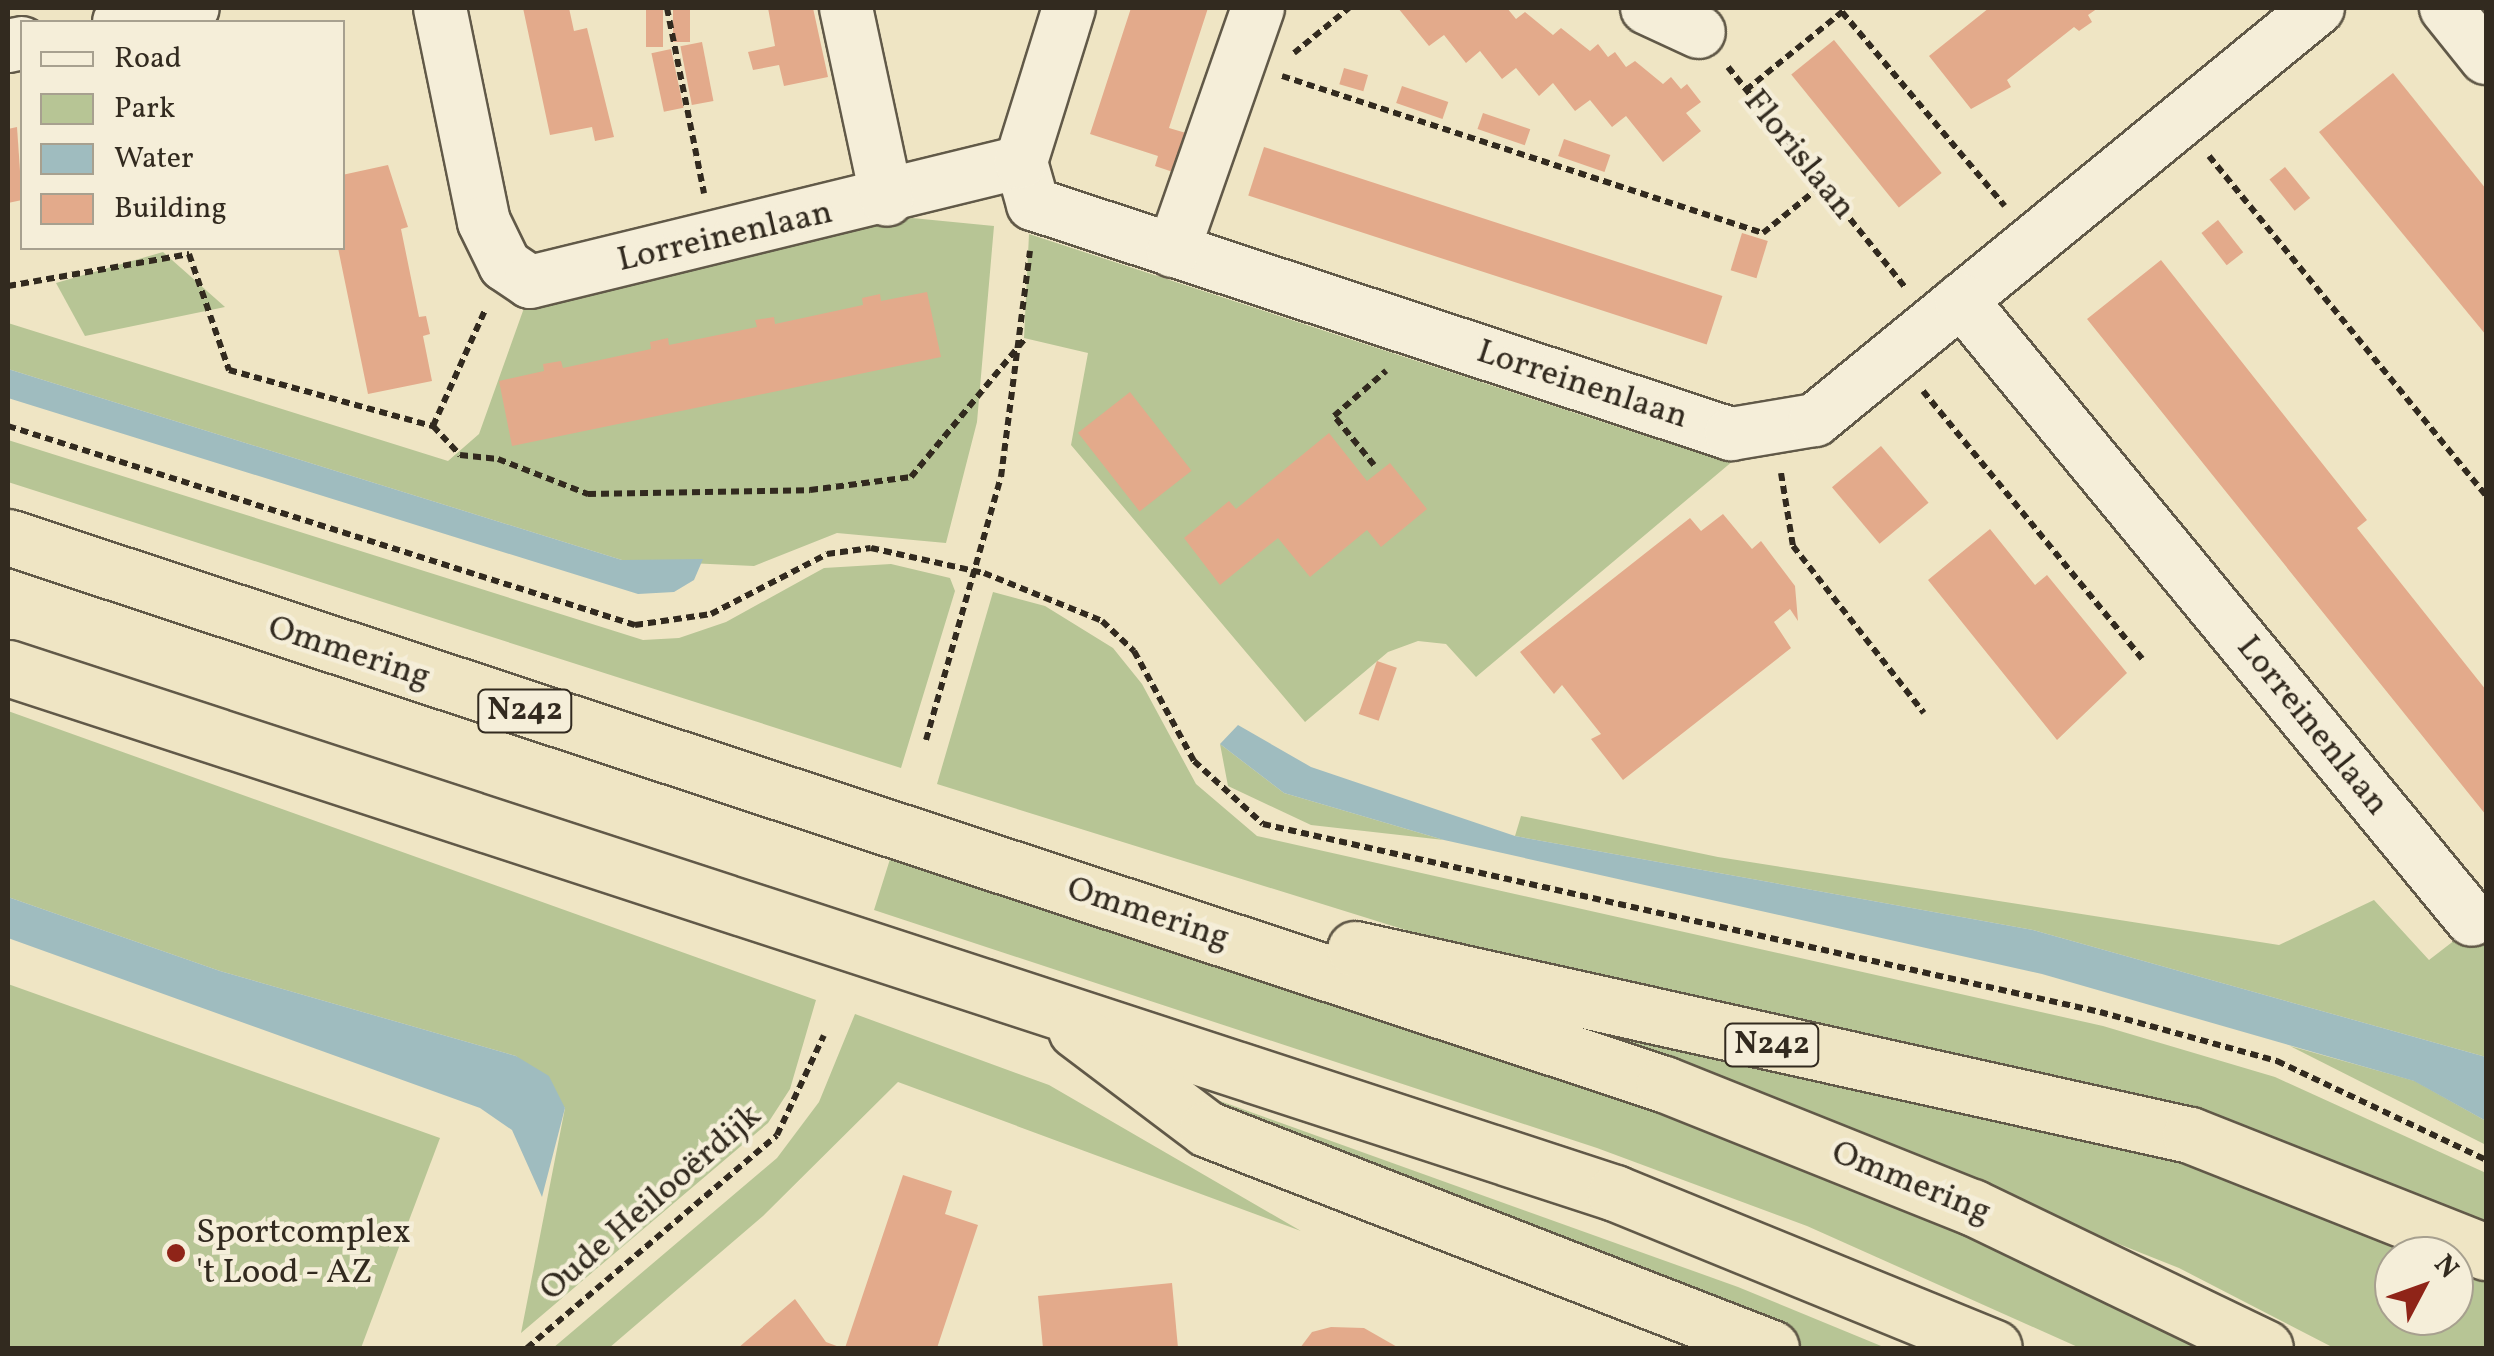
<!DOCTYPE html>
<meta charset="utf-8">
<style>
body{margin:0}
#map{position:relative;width:2494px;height:1356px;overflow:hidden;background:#efe5c4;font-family:Vollkorn,serif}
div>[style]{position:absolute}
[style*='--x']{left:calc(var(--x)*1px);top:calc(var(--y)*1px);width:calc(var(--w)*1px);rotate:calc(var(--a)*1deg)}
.green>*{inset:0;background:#b7c595}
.water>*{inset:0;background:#9fbcbf}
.building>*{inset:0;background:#e3aa8b;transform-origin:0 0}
.path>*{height:6px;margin-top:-3px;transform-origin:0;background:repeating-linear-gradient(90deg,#322a1f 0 8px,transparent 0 13px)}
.roads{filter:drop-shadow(2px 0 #615948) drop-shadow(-2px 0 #615948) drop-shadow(0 2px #615948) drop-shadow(0 -2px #615948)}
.minor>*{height:52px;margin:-26px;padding:0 26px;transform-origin:26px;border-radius:26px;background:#f5eed9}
.trunk>*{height:55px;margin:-27.5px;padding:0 27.5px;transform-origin:27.5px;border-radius:27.5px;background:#efe5c4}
.dots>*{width:28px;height:28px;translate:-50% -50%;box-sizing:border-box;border:5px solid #f5eed9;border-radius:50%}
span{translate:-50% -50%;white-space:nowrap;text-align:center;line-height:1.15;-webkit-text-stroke:9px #f5eed9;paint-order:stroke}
.shield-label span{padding:2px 8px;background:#f5eed9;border:2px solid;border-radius:8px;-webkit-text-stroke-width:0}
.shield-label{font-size:32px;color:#322a1f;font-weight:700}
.street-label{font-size:35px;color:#322a1f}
.poi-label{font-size:35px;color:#322a1f}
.left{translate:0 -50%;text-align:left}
.frame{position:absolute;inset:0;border:10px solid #322a1f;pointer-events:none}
.legend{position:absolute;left:20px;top:20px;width:325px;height:230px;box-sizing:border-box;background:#f5eed9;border:2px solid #a7a08f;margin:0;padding:12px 18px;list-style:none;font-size:30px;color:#322a1f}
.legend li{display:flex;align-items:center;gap:20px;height:50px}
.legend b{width:50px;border:2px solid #a7a08f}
.north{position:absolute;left:2374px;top:1236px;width:100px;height:100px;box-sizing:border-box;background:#f5eed9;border:2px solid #a7a08f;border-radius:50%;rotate:49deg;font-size:28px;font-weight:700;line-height:40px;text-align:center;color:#322a1f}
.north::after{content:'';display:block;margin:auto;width:35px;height:45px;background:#8f2418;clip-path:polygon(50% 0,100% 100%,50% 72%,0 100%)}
</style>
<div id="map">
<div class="green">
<i style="clip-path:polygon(912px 218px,994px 226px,977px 422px,946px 543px,837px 533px,754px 566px,622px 560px,8px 369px,8px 323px,448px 461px,479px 434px,529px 294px)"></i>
<i style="clip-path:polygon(1029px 234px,1661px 441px,1746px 450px,1476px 677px,1446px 644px,1418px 641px,1388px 652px,1305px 722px,1071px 445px,1088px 353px,1024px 338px)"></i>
<i style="clip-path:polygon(163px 252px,225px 307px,85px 336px,56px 283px)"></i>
<i style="clip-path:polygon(8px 440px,643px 640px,679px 638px,726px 622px,824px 568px,891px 564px,950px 578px,955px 591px,901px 768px,8px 482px)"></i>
<i style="clip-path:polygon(993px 592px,1045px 606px,1113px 648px,1142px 684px,1196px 784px,1257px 836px,2103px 1026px,2275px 1077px,2486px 1173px,2486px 1233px,1585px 986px,937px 784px)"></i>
<i style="clip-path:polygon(8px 711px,816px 1000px,790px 1089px,768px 1123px,521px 1333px,565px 1108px,516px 1056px,220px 971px,8px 897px)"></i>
<i style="clip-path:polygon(1220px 744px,1284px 793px,1444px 840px,1311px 825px,1228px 786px)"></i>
<i style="clip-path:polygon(1521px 816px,1718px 857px,2279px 945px,2374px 900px,2429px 960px,2486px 916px,2486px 1057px,2033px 930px,1515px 836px)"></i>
<i style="clip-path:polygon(891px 856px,1714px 1129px,1986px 1239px,2211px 1348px,2080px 1348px,1807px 1226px,1597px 1148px,874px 910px)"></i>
<i style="clip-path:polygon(8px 984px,440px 1138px,361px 1348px,8px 1348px)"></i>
<i style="clip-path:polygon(855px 1014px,1049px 1085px,1301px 1231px,898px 1082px,763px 1216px,609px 1348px,553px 1348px,777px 1158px,819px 1102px)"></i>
<i style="clip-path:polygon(evenodd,1602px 1020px,2119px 1133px,2486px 1265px,2486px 1348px,2334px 1348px,2179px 1268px,1598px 1037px,1602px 1020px,2394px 1256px,2454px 1256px,2454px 1316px,2394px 1316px,2394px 1256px)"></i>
<i style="clip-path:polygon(2290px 1046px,2415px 1081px,2486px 1121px,2486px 1145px)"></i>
<i style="clip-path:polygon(1220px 1101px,1738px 1287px,1886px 1348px,1807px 1348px,1215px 1115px)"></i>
</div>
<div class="water">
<i style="clip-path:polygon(8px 369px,622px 560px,703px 559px,694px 580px,674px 592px,638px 594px,8px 398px)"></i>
<i style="clip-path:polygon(1238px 725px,1311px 767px,1515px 836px,2033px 930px,2486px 1057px,2486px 1121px,2414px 1081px,2042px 974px,1444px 840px,1284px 793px,1220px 744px)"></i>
<i style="clip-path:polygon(8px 897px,220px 971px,516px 1056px,549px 1076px,565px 1108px,542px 1197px,512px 1130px,480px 1108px,8px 938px)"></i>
</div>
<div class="building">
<i style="clip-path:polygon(523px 8px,569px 8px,574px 31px,587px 28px,614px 137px,595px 141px,592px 127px,550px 135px)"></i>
<i style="left:646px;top:8px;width:17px;height:39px"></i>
<i style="left:673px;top:8px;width:17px;height:34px"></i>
<i style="clip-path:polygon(768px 8px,813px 8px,828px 77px,784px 86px,779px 65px,753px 70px,748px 52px,775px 46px)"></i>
<i style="clip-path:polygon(1131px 8px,1208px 8px,1169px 128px,1186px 133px,1173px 172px,1155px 166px,1158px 156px,1090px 134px)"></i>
<i style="clip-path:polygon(1398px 8px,1507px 8px,1516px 19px,1525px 12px,1553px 35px,1561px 28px,1590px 51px,1598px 44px,1608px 57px,1615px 52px,1626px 67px,1635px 61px,1663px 84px,1671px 77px,1681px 89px,1687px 84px,1701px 102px,1686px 113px,1701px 131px,1663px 162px,1626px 116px,1612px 127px,1590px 100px,1575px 111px,1553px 83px,1539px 96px,1516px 68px,1502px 79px,1480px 51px,1466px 63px,1444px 35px,1429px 46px)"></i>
<i style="clip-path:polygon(1989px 8px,2098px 8px,2088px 15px,2092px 22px,2079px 31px,2074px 27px,2007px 80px,2011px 87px,1971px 109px,1929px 56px)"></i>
<i style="left:1834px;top:40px;width:171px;height:55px;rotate:51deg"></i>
<i style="left:702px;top:42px;width:60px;height:22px;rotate:79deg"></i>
<i style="left:671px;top:49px;width:60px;height:20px;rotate:78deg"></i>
<i style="left:1344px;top:68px;width:25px;height:17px;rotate:16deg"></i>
<i style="clip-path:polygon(2393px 73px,2486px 189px,2486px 335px,2319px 132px)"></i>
<i style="left:1402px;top:86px;width:49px;height:18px;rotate:19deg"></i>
<i style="left:1483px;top:113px;width:50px;height:17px;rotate:19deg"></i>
<i style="clip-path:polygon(17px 127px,22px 200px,8px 203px,8px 129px)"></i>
<i style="left:1564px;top:139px;width:49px;height:18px;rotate:19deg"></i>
<i style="left:1264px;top:147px;width:482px;height:51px;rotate:18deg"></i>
<i style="clip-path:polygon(388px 165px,408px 227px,401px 229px,419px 317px,426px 316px,430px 334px,423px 336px,432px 381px,368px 394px,338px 248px,342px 175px)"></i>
<i style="left:2285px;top:167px;width:40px;height:20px;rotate:51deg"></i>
<i style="left:2218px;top:220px;width:41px;height:21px;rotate:52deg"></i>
<i style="left:1742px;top:233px;width:27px;height:39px;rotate:17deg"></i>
<i style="clip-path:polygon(2161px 260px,2367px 520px,2357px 528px,2486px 690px,2486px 815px,2087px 319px)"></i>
<i style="clip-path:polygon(927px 292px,941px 357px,512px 446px,499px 381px,544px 371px,543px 364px,561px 361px,563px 368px,651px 349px,650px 342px,668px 338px,669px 345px,757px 327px,755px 320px,774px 317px,775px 324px,863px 305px,862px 298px,880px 294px,881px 301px)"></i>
<i style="left:1130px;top:392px;width:100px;height:66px;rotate:52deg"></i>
<i style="clip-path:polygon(1329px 433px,1367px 481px,1390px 463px,1427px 509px,1381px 547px,1367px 530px,1310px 577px,1278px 538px,1220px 585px,1184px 538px,1229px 501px,1236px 509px)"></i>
<i style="left:1881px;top:446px;width:74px;height:64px;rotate:50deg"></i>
<i style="clip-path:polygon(1723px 514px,1752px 549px,1761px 541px,1795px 586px,1798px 621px,1790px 609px,1774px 622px,1791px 648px,1623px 780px,1591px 739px,1601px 734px,1562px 685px,1554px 694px,1520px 652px,1690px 518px,1701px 531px)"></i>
<i style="clip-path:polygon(1990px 529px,2035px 585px,2047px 575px,2127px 673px,2057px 740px,1928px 580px)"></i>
<i style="left:1377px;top:661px;width:21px;height:56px;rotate:19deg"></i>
<i style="clip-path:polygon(903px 1175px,952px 1191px,945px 1214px,978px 1225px,937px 1348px,845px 1348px)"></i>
<i style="clip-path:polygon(1172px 1283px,1178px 1348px,1043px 1348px,1038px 1296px)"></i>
<i style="clip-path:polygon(795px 1299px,826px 1342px,842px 1348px,738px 1348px)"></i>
<i style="clip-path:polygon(1331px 1327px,1364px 1328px,1399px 1348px,1300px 1348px,1312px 1332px)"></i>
</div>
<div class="path">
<i style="--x:667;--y:8;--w:189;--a:78.7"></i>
<i style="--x:1842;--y:12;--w:253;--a:50"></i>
<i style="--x:1294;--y:53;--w:71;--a:-39.3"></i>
<i style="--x:1728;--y:67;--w:282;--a:51.2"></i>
<i style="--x:1282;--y:76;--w:506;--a:18.08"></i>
<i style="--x:1763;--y:233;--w:77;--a:-39.2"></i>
<i style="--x:1746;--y:90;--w:130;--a:-39.1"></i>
<i style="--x:2209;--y:156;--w:439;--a:50.8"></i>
<i style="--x:8;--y:286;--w:184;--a:-10"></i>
<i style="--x:189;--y:254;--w:123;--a:71"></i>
<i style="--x:229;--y:370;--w:212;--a:15.4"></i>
<i style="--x:433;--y:426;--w:129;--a:-65.8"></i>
<i style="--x:1923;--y:391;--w:346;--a:50.7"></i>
<i style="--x:8;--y:426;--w:658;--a:17.61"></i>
<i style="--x:635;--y:625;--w:77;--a:-8.2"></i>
<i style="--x:711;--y:614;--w:131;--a:-27.3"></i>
<i style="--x:827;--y:554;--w:44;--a:-7.8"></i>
<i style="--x:871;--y:548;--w:116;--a:12.5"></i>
<i style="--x:984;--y:573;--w:127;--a:22.1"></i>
<i style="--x:1102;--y:621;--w:44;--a:43.2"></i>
<i style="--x:1134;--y:651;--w:125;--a:61.4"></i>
<i style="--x:1194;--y:761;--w:93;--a:42.4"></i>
<i style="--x:1263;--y:824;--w:858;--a:12.66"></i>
<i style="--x:2100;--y:1012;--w:184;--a:15.5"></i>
<i style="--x:2277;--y:1061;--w:231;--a:25.3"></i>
<i style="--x:433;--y:426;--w:40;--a:47"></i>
<i style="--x:460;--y:455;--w:38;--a:6"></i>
<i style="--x:498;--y:459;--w:97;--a:21.3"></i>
<i style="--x:588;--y:494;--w:222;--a:-1"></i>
<i style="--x:810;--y:490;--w:102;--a:-7.3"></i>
<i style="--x:911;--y:477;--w:178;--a:-50.5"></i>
<i style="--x:1374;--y:465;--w:63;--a:-129.2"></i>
<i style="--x:1334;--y:416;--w:69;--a:-40.9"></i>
<i style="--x:1781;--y:473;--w:74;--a:80.7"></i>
<i style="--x:1793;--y:546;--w:212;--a:51.9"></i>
<i style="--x:926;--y:740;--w:273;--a:-74.1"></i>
<i style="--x:1001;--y:477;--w:228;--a:-82.7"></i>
<i style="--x:527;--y:1348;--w:328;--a:-40.4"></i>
<i style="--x:777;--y:1135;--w:110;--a:-64.8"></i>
</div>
<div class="roads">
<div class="minor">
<i style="--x:440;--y:8;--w:218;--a:78.4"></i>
<i style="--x:484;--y:222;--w:48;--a:64"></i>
<i style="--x:505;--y:265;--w:30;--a:34"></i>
<i style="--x:530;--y:282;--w:505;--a:-13.73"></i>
<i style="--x:846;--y:8;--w:196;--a:77.9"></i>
<i style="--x:1647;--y:8;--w:57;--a:24.8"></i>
<i style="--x:2446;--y:8;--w:64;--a:51.3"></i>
<i style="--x:119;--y:22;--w:75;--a:-10.7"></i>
<i style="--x:8;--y:46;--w:14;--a:-12"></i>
<i style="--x:1021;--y:162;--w:44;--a:74.1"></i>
<i style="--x:1033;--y:204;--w:735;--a:18.24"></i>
<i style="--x:1731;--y:434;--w:85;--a:-9.5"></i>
<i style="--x:1815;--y:420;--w:650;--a:-39.32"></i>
<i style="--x:1021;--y:162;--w:161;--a:-72.7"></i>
<i style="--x:1173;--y:251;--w:257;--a:-70.7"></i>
<i style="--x:1961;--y:300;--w:803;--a:50.5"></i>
</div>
<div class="trunk">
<i style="--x:8;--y:537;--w:1744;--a:18.28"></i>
<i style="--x:1664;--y:1084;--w:332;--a:21.8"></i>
<i style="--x:1972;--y:1207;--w:325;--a:25.7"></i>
<i style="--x:8;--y:668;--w:1691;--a:18.09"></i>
<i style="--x:1615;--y:1193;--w:409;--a:22.2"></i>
<i style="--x:1355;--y:949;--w:855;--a:12.56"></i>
<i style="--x:2190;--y:1135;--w:318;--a:21.6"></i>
<i style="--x:1076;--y:1030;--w:164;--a:37.1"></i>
<i style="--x:1207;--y:1129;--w:605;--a:21.22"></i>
</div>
</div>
<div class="dots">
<i style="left:176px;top:1253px;background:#8f2418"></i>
</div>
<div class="shield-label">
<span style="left:525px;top:711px">N242</span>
<span style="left:1772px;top:1045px">N242</span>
</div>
<div class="street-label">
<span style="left:1799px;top:155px;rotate:51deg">Florislaan</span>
<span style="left:725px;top:237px;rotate:-13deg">Lorreinenlaan</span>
<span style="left:1582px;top:385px;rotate:18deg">Lorreinenlaan</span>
<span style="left:349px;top:653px;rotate:18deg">Ommering</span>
<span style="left:2312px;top:726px;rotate:51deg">Lorreinenlaan</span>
<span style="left:1148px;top:914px;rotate:18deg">Ommering</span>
<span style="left:1911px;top:1183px;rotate:22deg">Ommering</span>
<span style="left:651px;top:1203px;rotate:-41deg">Oude Heilooërdijk</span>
</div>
<div class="poi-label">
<span class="left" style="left:196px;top:1253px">Sportcomplex<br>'t Lood - AZ</span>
</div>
<div class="frame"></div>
<ul class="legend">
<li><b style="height:12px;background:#f5eed9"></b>Road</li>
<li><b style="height:28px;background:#b7c595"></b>Park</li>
<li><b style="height:28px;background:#9fbcbf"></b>Water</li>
<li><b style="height:28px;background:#e3aa8b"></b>Building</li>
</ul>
<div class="north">N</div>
</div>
